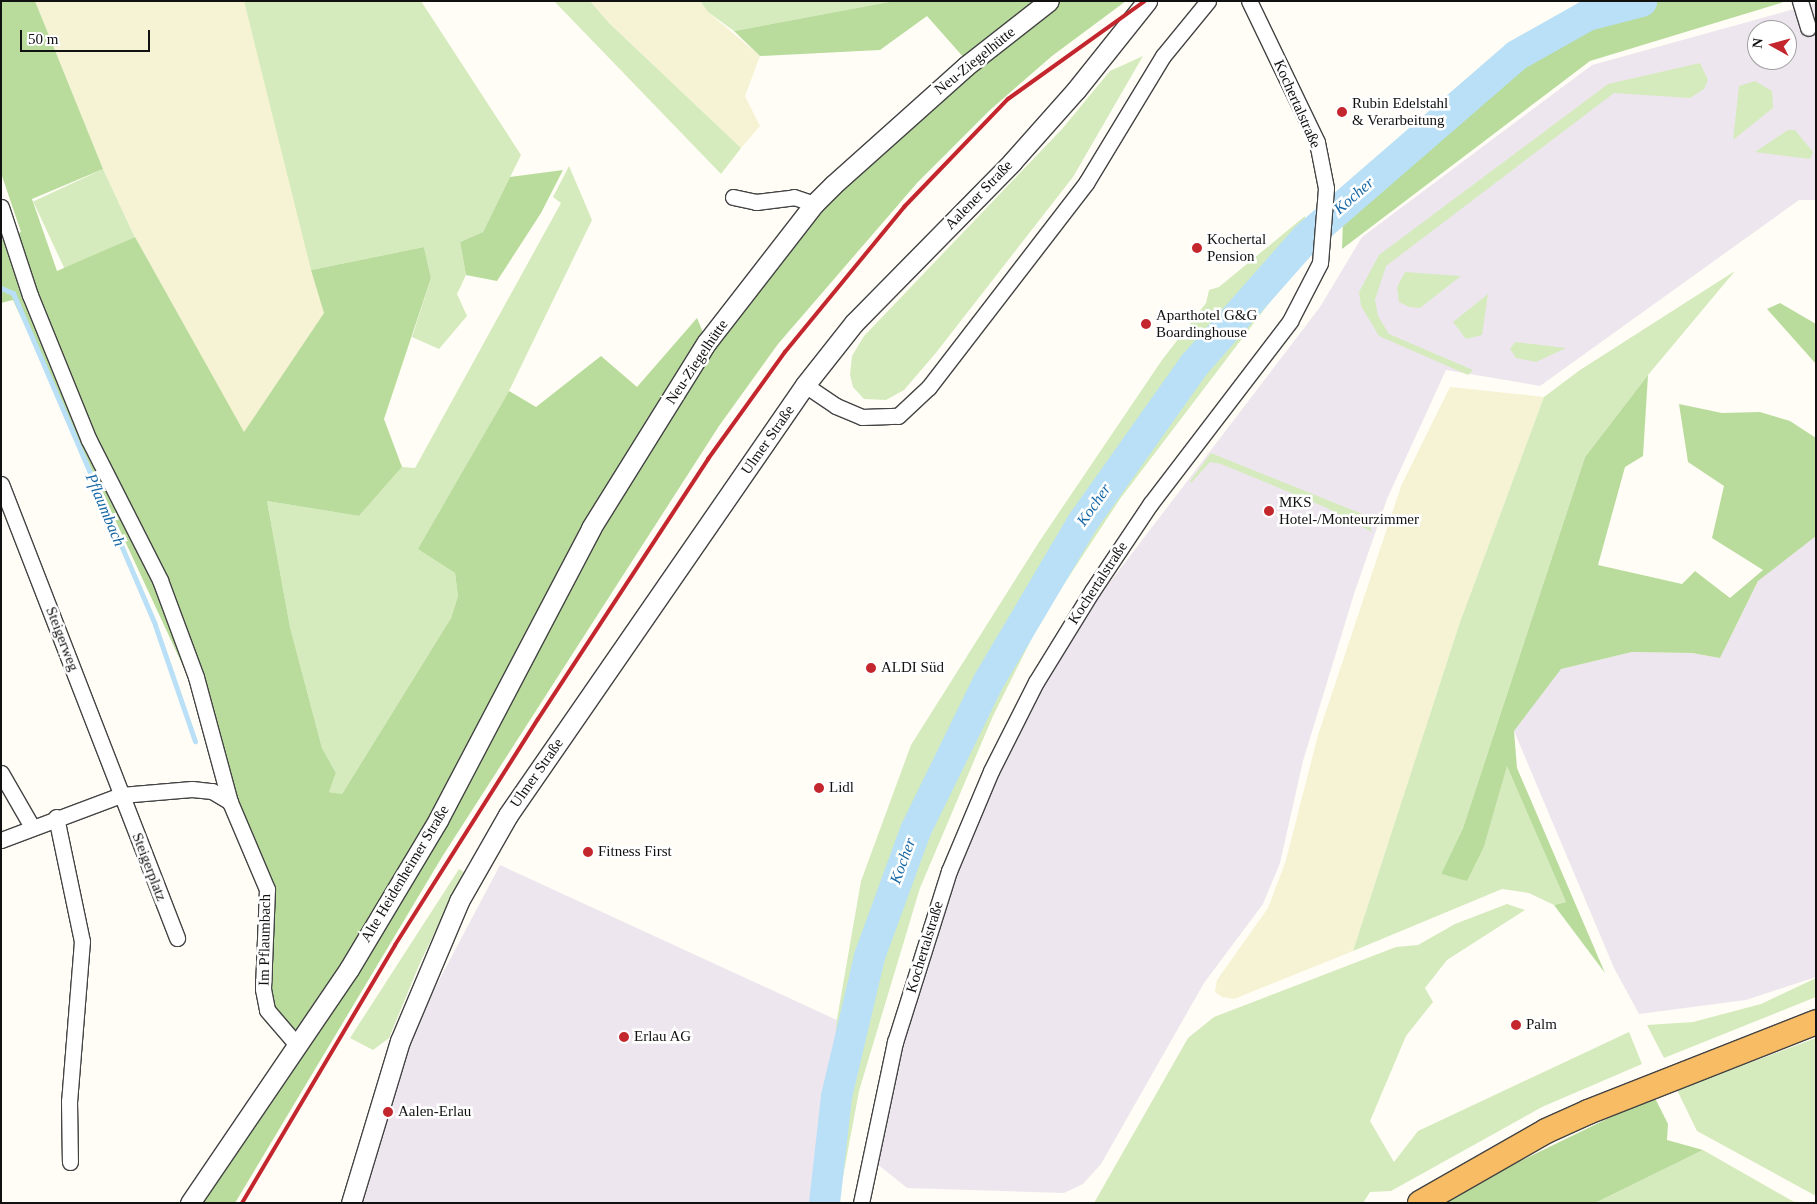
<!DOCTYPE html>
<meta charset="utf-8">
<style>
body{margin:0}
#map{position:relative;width:1817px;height:1204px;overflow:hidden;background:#fffdf5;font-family:Georgia,serif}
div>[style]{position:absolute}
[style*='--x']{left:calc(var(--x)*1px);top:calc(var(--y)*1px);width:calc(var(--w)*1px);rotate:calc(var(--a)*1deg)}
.industrial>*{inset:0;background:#eee6ef}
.farmland>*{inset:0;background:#f6f3d4}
.green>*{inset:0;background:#d5ebbd;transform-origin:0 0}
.forest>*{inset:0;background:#b9dc9c}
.stream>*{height:5px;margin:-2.5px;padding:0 2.5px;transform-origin:2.5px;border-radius:2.5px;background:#b9e0f7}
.river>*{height:31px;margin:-15.5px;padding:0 15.5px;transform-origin:15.5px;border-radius:15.5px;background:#b9e0f7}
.roads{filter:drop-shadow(1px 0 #444) drop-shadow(-1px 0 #444) drop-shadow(0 1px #444) drop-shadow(0 -1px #444)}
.minor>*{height:15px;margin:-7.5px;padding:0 7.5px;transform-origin:7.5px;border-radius:7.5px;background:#fff}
.tertiary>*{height:19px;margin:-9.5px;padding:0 9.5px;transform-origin:9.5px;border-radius:9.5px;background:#fff}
.trunk>*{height:24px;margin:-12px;padding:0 12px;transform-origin:12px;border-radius:12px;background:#f7bc64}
.rail>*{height:4px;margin:-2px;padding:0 2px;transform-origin:2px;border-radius:2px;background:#c4262e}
.dots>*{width:14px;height:14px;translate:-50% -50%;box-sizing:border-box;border:2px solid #fff;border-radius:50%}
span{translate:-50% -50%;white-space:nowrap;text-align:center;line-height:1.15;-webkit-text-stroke:5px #fff;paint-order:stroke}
.street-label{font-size:15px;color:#111}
.poi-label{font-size:15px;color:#111}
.left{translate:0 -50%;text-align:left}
.water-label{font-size:16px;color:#1768a6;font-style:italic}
.frame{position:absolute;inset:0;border:2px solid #111;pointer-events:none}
.north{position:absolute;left:1747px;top:20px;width:50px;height:50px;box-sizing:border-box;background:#fff;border:1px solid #a0a0a0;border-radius:50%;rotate:277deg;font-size:14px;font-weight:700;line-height:20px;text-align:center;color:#111}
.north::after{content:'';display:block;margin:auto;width:18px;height:22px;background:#c4262e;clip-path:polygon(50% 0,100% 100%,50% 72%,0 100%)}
.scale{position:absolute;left:20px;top:30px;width:130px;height:22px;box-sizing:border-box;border:2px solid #111;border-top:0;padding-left:6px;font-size:15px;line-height:18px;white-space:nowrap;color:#111;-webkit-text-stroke:4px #fff;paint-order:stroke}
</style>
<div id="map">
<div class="industrial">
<i style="clip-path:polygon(evenodd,1816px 3px,1816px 200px,1799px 200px,1540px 386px,1446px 370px,1387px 499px,1354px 594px,1303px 761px,1280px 863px,1263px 904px,1204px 983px,1101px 1164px,1083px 1184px,1064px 1193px,907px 1188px,876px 1163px,901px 1044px,953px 877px,997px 776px,1041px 686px,1085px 615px,1320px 307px,1362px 237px,1592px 65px,1816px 3px,1757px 30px,1787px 30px,1787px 60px,1757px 60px,1757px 30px)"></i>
<i style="clip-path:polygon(1816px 510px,1816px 977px,1746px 1000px,1639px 1014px,1614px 968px,1514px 731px,1560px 669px,1632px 652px,1692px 653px,1720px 658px,1771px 555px)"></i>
<i style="clip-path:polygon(500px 865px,839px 1021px,819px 1203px,343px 1203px,407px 1041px)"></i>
</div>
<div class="farmland">
<i style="clip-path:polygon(35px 1px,244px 1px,324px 313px,244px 433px,135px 237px,103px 169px)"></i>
<i style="clip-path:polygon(590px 1px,700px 1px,708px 12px,760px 56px,745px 96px,760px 126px,741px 148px,609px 23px)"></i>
<i style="clip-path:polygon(1450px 387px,1544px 397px,1460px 622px,1353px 951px,1234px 999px,1222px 997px,1215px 992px,1217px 980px,1268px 908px,1286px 860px,1318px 735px,1401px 486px)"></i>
</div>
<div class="green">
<i style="clip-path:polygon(244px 1px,421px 1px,521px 155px,483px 232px,460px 242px,466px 275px,457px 294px,467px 316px,439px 349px,412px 337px,431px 278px,424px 247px,311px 270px)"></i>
<i style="clip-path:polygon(554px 1px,590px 1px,609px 23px,741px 148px,721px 174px)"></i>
<i style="clip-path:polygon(700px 1px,894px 1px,734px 31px,708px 12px)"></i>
<i style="clip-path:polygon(1143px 56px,1073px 177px,935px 354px,904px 390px,886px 400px,864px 399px,853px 387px,850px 375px,852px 356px,864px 336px,1062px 129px,1110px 71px)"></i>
<i style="clip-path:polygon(1700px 63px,1708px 80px,1704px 89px,1690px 98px,1614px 93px,1386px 266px,1375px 300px,1378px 316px,1389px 334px,1473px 370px,1468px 375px,1379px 336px,1361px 306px,1359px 292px,1379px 255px,1608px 84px)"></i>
<i style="clip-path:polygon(1755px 81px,1772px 91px,1773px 108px,1733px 140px,1739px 86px)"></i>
<i style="clip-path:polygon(1788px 130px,1795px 130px,1813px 152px,1810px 159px,1755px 152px)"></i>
<i style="clip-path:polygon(569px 166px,592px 220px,509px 391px,419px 549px,455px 573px,458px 596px,451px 618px,342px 794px,329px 792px,336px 773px,322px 748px,290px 627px,267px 501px,359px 516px,402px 467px,415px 468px,561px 203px,553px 197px)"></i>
<i style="left:103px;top:169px;width:75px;height:77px;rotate:65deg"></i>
<i style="clip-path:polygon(1305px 216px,1306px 229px,1292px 273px,1120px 499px,1043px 616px,993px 716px,920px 888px,859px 1091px,838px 1203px,819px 1203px,837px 1019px,861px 881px,911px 745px,1039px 542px,1162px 360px,1206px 303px,1209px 290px,1219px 287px)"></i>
<i style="clip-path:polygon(1735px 271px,1648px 375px,1585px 457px,1463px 828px,1441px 874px,1467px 880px,1484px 847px,1507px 765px,1566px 902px,1554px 905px,1529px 893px,1502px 889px,1353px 951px,1460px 622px,1544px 397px,1580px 370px)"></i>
<i style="clip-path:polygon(1405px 272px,1461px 276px,1420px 308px,1409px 307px,1399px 302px,1397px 287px)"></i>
<i style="clip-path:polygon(1488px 294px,1482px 335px,1466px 339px,1453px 322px)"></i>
<i style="clip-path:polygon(1515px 342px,1566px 348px,1536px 362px,1516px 358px,1510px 349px)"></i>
<i style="clip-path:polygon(1211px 453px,1367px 516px,1372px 532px,1325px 507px,1221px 464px,1210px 462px,1191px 483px,1190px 481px)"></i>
<i style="clip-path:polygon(459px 869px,464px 872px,420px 963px,389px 1038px,373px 1050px,350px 1038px)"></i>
<i style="clip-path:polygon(1507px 904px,1525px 910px,1447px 960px,1425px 988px,1433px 1002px,1406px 1036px,1370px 1121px,1394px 1162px,1418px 1131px,1629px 1032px,1642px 1064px,1542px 1107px,1391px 1191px,1370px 1192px,1363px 1203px,1094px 1203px,1188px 1038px,1214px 1017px,1396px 947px,1418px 945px,1455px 924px)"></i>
<i style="clip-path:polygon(1816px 978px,1816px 997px,1664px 1058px,1647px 1025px,1693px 1022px,1761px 1004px)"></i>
<i style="clip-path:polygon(1816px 1038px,1816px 1196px,1697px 1131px,1677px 1090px)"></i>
<i style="clip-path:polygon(1703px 1150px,1796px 1203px,1595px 1203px)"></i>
</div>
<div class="forest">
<i style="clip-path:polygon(1px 1px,35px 1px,103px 169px,32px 199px,57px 271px,135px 237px,244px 432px,324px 313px,311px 270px,424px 247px,431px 278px,384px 419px,402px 467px,359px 516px,267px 501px,290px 627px,322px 748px,336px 773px,329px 792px,342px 794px,451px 618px,458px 596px,455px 573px,418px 549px,509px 391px,536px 407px,601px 356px,637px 387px,697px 318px,707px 342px,713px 344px,820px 208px,971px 71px,1060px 1px,1126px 1px,1052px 56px,990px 110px,917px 183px,778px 344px,719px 426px,442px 857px,235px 1203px,192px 1203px,357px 967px,422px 868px,297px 1045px,267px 1010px,268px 891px,230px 802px,222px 750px,13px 300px,1px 303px,1px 240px,21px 232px,1px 173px)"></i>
<i style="clip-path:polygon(894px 1px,1036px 1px,965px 59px,927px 16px,880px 50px,760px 56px,734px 31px)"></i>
<i style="clip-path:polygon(1593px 1px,1787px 1px,1590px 61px,1342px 249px,1344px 190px,1519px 39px)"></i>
<i style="clip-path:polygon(563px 170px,541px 213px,497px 281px,466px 275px,460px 242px,483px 232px,510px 177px)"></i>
<i style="clip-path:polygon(1780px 303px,1816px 324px,1816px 364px,1767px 309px)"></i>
<i style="clip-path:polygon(1648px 375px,1643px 456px,1625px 467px,1598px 565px,1682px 584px,1695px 571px,1730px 598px,1763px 570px,1712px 538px,1724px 486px,1688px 462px,1679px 404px,1722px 413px,1760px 412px,1790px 421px,1816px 438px,1816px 536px,1758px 581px,1720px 658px,1692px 653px,1632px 652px,1561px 669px,1514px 731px,1517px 768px,1605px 973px,1554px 905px,1566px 902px,1507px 766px,1484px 847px,1467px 881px,1441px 874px,1463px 828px,1585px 457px)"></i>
<i style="clip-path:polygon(1654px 1096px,1668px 1124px,1667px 1140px,1703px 1150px,1595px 1203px,1445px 1203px,1477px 1182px)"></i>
</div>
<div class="stream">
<i style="--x:1;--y:288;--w:13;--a:23"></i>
<i style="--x:13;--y:293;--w:361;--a:66.8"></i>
<i style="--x:155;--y:625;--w:123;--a:71"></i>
</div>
<div class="river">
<i style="--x:824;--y:1203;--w:108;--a:-83.6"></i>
<i style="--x:836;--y:1096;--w:144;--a:-76.7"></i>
<i style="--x:869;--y:956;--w:134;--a:-69.9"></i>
<i style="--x:915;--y:830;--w:166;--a:-63.9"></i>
<i style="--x:988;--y:681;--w:185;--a:-59.4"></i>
<i style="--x:1082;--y:522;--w:194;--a:-54.7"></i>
<i style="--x:1194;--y:364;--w:169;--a:-48.6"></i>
<i style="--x:1306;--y:237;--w:278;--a:-40.9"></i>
<i style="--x:1516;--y:55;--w:81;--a:-29.4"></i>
<i style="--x:1587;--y:15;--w:56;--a:-14.5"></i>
</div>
<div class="roads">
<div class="minor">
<i style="--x:1800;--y:1;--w:28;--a:73"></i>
<i style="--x:733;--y:197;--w:24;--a:12"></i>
<i style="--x:756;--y:202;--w:38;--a:-7"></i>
<i style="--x:794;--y:197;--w:21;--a:19"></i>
<i style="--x:1;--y:207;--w:93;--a:71.8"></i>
<i style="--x:30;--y:295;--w:157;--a:67.9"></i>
<i style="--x:89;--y:440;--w:157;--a:63.1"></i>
<i style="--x:160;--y:580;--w:103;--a:69.6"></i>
<i style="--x:196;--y:677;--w:130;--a:74.8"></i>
<i style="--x:805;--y:385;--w:37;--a:34"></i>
<i style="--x:836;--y:406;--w:28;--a:23"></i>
<i style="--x:862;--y:417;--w:36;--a:-2"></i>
<i style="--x:898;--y:416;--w:42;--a:-43.1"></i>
<i style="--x:929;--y:387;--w:257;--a:-52.4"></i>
<i style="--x:1086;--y:183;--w:149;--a:-58.8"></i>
<i style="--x:1163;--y:56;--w:71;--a:-50.7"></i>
<i style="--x:1;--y:484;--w:487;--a:68.8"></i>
<i style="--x:1;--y:773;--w:62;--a:60.1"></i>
<i style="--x:56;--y:817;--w:127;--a:78.2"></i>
<i style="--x:82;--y:941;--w:161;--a:94.6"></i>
<i style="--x:69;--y:1101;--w:61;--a:89.1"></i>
<i style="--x:1;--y:840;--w:128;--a:-20.6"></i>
<i style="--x:121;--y:795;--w:71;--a:-4.8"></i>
<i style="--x:192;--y:789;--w:20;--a:6"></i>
<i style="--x:212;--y:791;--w:21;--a:31"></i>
<i style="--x:230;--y:802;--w:95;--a:67"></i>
<i style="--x:267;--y:889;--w:100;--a:92.3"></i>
<i style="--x:263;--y:989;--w:21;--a:79"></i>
<i style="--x:267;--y:1010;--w:46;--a:49.4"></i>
<i style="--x:861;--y:1203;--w:165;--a:-78.1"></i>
<i style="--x:895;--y:1042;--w:179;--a:-72.5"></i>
<i style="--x:949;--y:871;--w:108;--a:-67.2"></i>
<i style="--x:991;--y:771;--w:100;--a:-63.2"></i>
<i style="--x:1036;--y:682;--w:107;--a:-58.4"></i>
<i style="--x:1092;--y:591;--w:106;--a:-56.2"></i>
<i style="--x:1151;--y:503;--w:229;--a:-52.6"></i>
<i style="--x:1290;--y:321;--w:65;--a:-62.7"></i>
<i style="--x:1320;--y:263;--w:75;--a:-85.4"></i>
<i style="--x:1326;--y:188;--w:47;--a:-101.1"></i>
<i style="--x:1317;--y:142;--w:157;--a:-115.7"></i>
</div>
<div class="tertiary">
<i style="--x:190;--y:1203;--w:283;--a:-55.8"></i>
<i style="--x:349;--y:969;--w:174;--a:-59.1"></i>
<i style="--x:438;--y:820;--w:330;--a:-62.3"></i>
<i style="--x:591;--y:528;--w:219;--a:-58.1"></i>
<i style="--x:707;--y:342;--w:175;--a:-52.2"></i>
<i style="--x:814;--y:204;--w:27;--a:-45"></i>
<i style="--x:833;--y:185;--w:178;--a:-41.8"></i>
<i style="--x:966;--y:66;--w:105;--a:-38.1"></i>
<i style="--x:351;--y:1203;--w:169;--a:-73.2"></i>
<i style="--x:400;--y:1041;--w:152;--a:-67.1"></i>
<i style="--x:459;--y:901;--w:99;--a:-60.3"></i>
<i style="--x:508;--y:815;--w:523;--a:-55.37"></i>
<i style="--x:805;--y:385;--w:79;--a:-51.7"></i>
<i style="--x:854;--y:323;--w:226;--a:-45.5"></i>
<i style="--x:1012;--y:162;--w:96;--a:-48.4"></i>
<i style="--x:1076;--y:90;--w:114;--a:-51.4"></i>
</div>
<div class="trunk">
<i style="--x:1420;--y:1203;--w:145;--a:-29.7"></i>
<i style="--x:1546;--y:1131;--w:46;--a:-24.3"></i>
<i style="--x:1588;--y:1112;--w:245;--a:-21.5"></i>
</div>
</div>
<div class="rail">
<i style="--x:242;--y:1203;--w:300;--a:-59.3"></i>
<i style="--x:395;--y:945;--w:267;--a:-57.7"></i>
<i style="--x:538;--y:719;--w:311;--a:-56.8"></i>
<i style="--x:708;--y:459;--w:132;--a:-54.3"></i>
<i style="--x:785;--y:352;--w:188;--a:-50.6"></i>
<i style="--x:904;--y:207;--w:150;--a:-46.1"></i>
<i style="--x:1008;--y:99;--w:168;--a:-35.6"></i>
</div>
<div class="dots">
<i style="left:1342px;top:112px;background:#c4262e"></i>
<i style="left:1197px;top:248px;background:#c4262e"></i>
<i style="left:1146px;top:324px;background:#c4262e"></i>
<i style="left:1269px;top:511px;background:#c4262e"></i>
<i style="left:871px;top:668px;background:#c4262e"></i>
<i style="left:819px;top:788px;background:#c4262e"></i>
<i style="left:588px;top:852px;background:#c4262e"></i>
<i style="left:1516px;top:1025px;background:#c4262e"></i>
<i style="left:624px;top:1037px;background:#c4262e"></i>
<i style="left:388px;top:1112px;background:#c4262e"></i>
</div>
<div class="street-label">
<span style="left:975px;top:61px;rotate:-39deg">Neu-Ziegelhütte</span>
<span style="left:1297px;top:104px;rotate:66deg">Kochertalstraße</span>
<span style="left:979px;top:195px;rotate:-46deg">Aalener Straße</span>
<span style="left:697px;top:362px;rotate:-56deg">Neu-Ziegelhütte</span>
<span style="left:768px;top:440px;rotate:-55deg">Ulmer Straße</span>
<span style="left:1098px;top:583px;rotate:-57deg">Kochertalstraße</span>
<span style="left:62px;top:639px;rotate:69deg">Steigerweg</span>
<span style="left:537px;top:773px;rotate:-55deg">Ulmer Straße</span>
<span style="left:149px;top:867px;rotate:69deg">Steigerplatz</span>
<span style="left:405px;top:874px;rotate:-59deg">Alte Heidenheimer Straße</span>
<span style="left:265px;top:940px;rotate:-89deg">Im Pflaumbach</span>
<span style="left:925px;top:947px;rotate:-73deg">Kochertalstraße</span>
</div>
<div class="poi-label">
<span class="left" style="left:1352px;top:112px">Rubin Edelstahl<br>&amp; Verarbeitung</span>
<span class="left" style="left:1207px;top:248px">Kochertal<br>Pension</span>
<span class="left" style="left:1156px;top:324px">Aparthotel G&amp;G<br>Boardinghouse</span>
<span class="left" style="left:1279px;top:511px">MKS<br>Hotel-/Monteurzimmer</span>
<span class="left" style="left:881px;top:668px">ALDI Süd</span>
<span class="left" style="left:829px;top:788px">Lidl</span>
<span class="left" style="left:598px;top:852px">Fitness First</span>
<span class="left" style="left:1526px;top:1025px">Palm</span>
<span class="left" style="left:634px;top:1037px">Erlau AG</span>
<span class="left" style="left:398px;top:1112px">Aalen-Erlau</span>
</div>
<div class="water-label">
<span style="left:1354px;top:196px;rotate:-41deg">Kocher</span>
<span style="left:1094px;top:505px;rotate:-55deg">Kocher</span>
<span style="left:105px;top:510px;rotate:67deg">Pflaumbach</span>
<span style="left:903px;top:861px;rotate:-70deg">Kocher</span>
</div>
<div class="frame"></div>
<div class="north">N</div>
<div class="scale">50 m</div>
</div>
